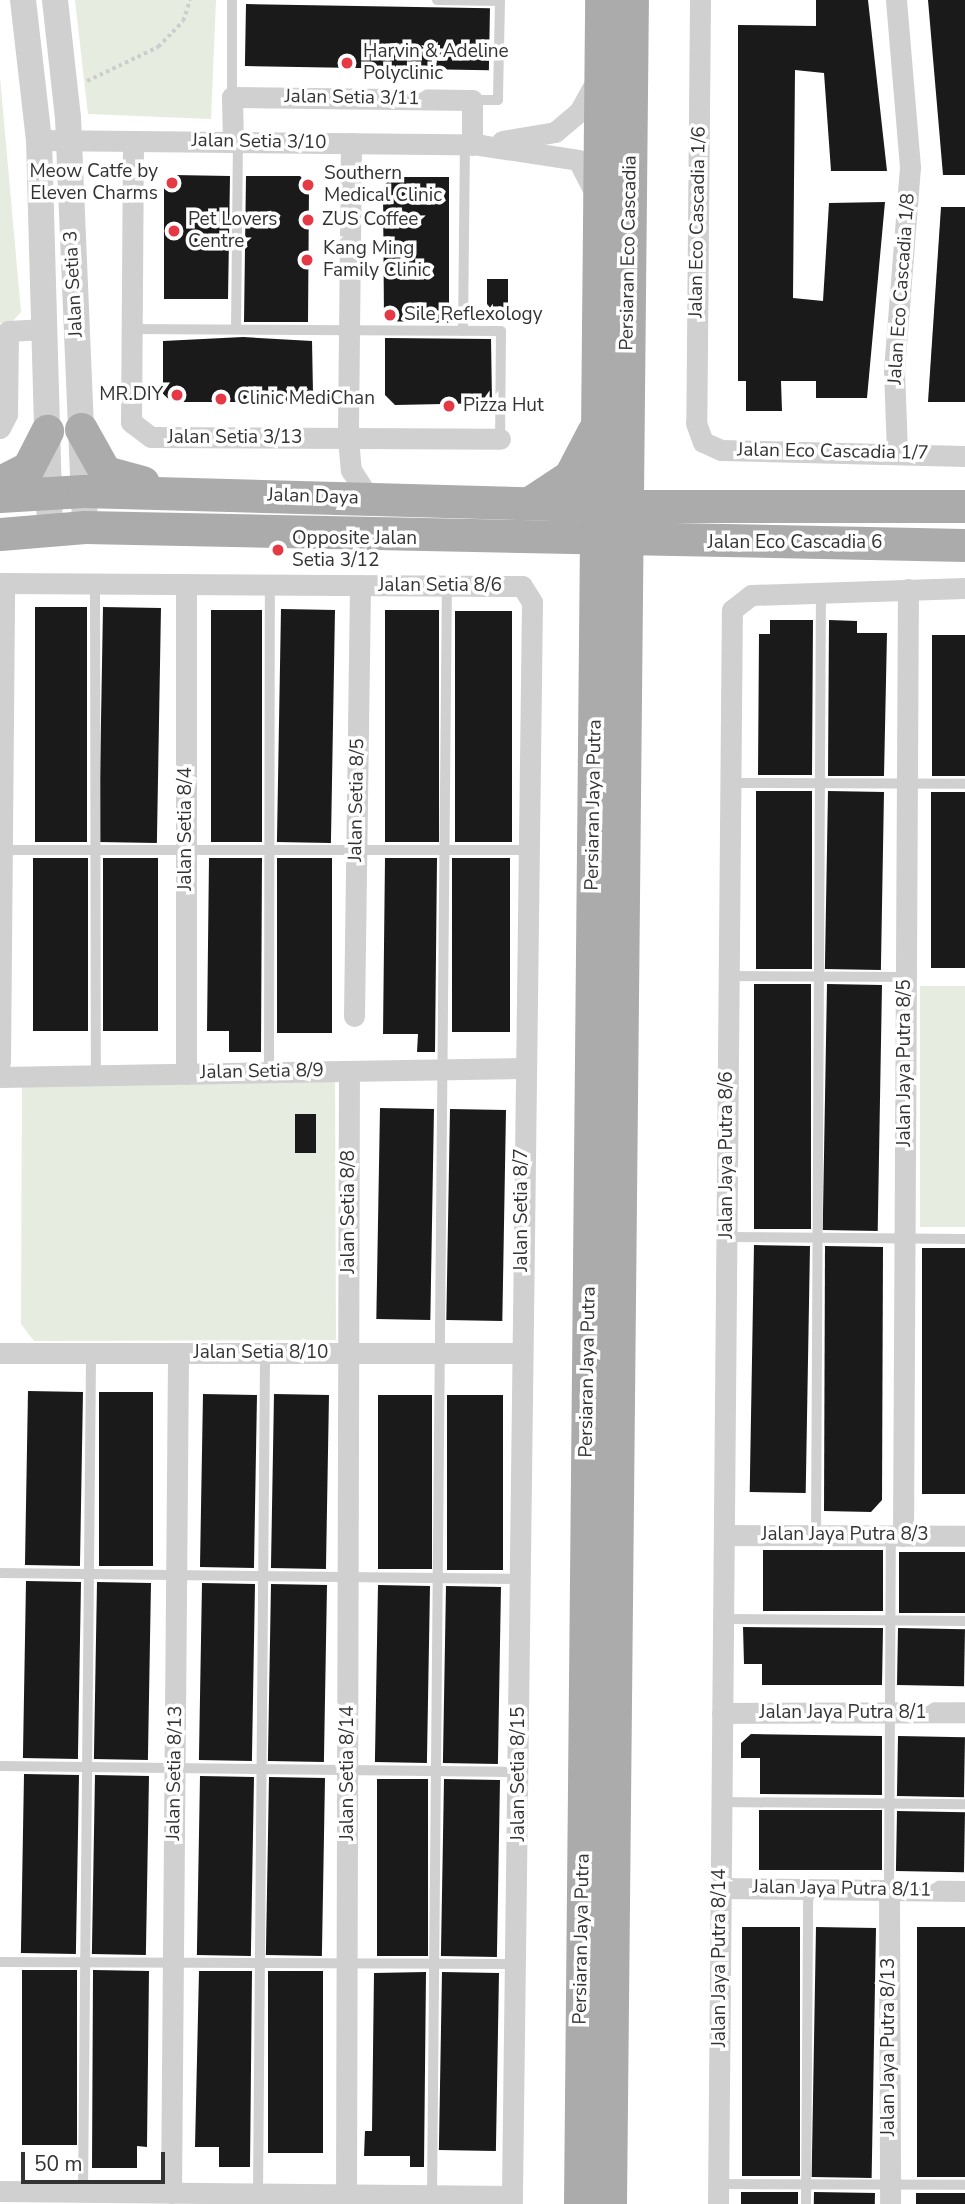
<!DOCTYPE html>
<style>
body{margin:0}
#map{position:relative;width:965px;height:2204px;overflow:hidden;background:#fff;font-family:"Nunito Sans",sans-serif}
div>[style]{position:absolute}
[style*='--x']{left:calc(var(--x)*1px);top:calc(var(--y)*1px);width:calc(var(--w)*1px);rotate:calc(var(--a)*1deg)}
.green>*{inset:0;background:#e6ecdf;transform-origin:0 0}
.building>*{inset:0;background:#1a1a1a;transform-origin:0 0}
.path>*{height:3.5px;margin-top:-1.75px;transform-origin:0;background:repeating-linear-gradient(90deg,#cdcdcd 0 3.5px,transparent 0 7px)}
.service>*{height:10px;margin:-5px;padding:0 5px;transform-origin:5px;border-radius:5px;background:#d0d0d0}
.minor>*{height:21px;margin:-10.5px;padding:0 10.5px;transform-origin:10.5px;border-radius:10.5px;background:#d0d0d0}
.tertiary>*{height:26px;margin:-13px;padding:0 13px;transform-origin:13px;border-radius:13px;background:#d0d0d0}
.primary>*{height:33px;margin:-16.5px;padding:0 16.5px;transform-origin:16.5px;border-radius:16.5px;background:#ababab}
.dots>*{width:19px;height:19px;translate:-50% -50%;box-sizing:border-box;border:4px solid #fff;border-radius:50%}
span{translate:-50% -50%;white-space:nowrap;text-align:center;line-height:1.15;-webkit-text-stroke:7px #fff;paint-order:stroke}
.poi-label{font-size:19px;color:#333}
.left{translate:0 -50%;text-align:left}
.right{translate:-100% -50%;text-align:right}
.street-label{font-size:19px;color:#333}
.scale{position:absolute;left:21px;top:2152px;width:144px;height:32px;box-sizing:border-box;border:4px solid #333;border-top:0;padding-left:9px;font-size:21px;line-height:24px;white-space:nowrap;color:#333;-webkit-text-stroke:5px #fff;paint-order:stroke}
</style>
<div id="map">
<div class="green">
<i style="clip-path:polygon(75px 0,216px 0,211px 119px,88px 114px)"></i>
<i style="clip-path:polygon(0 77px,21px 312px,12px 322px,0 323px)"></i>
<i style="left:920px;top:986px;width:45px;height:241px"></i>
<i style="clip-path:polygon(335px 1078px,336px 1340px,34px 1341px,21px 1324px,22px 1083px)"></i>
</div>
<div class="building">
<i style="clip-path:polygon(816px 0,868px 0,887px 171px,831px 171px,824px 73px,795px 70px,793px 298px,823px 301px,829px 203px,885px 202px,867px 398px,816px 398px,816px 381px,781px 381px,782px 411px,746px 411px,746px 381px,738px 381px,738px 25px,816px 26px)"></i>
<i style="clip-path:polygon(928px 0,965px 0,965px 175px,943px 175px)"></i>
<i style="left:246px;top:4px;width:244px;height:62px;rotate:1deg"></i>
<i style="clip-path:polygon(173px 175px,230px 176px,228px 299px,164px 299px,164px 184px)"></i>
<i style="clip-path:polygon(246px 176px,300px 176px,309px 186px,308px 322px,244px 322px)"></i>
<i style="clip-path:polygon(393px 177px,449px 177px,449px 323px,384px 321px,383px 186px)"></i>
<i style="clip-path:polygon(941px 207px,965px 207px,965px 402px,928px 402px)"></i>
<i style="left:487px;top:279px;width:21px;height:34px"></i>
<i style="clip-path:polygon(243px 337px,312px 341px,313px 393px,305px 402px,172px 402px,163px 394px,163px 341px)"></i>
<i style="clip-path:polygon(385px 338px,491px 339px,492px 403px,395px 405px,385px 395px)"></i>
<i style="left:35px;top:607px;width:52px;height:235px"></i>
<i style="left:103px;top:607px;width:58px;height:235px;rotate:1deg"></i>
<i style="left:281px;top:609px;width:54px;height:233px;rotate:1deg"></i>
<i style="left:211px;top:610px;width:51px;height:232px"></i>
<i style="left:385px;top:610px;width:54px;height:232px"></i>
<i style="left:455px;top:611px;width:57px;height:231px"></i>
<i style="clip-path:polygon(770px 620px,813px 620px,812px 775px,758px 775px,759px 634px,770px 634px)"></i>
<i style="clip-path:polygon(829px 620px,857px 621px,857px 633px,887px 633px,884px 776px,828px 776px)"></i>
<i style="left:932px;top:635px;width:33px;height:141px"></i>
<i style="left:812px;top:791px;width:178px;height:56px;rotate:90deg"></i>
<i style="left:828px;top:791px;width:56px;height:178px;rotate:1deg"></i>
<i style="left:931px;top:792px;width:34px;height:176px"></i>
<i style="left:33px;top:858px;width:55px;height:173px"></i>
<i style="left:103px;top:858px;width:55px;height:173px"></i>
<i style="clip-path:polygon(209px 858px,262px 858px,261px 1052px,229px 1052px,229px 1031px,207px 1031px)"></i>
<i style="left:277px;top:858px;width:55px;height:175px"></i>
<i style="clip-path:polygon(385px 858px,437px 858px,435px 1052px,417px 1052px,418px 1034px,383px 1034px)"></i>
<i style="left:452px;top:858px;width:58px;height:174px"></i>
<i style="left:754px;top:984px;width:57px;height:245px"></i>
<i style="left:827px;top:984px;width:55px;height:246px;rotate:1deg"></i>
<i style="left:380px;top:1108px;width:54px;height:211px;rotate:1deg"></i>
<i style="left:450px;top:1109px;width:56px;height:211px;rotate:1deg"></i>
<i style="left:295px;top:1114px;width:21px;height:39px"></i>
<i style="left:754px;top:1245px;width:56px;height:247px;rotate:1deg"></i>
<i style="clip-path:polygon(825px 1246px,883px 1247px,882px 1500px,871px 1512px,824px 1511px)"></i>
<i style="left:922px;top:1248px;width:43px;height:246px"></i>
<i style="left:28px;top:1391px;width:55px;height:174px;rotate:1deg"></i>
<i style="left:99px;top:1392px;width:54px;height:174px"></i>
<i style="left:203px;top:1394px;width:54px;height:173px;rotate:1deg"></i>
<i style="left:274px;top:1394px;width:55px;height:174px;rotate:1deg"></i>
<i style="left:378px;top:1395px;width:54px;height:174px"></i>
<i style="left:447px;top:1395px;width:56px;height:175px"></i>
<i style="left:763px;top:1550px;width:120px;height:61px"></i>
<i style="left:899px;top:1552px;width:66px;height:61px"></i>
<i style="left:81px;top:1582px;width:177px;height:55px;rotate:91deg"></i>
<i style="left:97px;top:1582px;width:54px;height:177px;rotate:1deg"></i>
<i style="left:202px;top:1583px;width:53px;height:177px;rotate:1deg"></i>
<i style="left:271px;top:1584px;width:56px;height:177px;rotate:1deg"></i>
<i style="left:378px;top:1585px;width:52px;height:177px;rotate:1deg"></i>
<i style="left:446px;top:1586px;width:55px;height:177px;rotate:1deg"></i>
<i style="clip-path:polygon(743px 1627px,883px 1628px,882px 1685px,762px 1685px,762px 1664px,744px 1664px)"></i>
<i style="left:898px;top:1628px;width:67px;height:57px;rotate:1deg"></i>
<i style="clip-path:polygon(751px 1734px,882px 1736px,882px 1795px,760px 1794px,760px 1758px,741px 1758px,741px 1743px)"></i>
<i style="left:898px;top:1736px;width:67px;height:60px;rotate:1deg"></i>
<i style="left:79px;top:1775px;width:179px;height:55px;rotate:91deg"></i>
<i style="left:95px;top:1775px;width:54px;height:179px;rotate:1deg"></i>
<i style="left:200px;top:1776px;width:54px;height:179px;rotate:1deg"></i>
<i style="left:269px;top:1777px;width:56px;height:178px;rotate:1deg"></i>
<i style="left:377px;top:1779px;width:51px;height:177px"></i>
<i style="left:444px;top:1779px;width:56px;height:177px;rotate:1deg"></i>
<i style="left:759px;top:1810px;width:123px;height:60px"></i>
<i style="left:897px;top:1811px;width:68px;height:60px;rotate:1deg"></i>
<i style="left:742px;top:1927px;width:58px;height:249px"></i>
<i style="left:816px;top:1927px;width:60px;height:250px;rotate:1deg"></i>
<i style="left:917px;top:1927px;width:48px;height:250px"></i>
<i style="left:22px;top:1970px;width:55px;height:175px"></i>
<i style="clip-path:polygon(93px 1970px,149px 1971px,147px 2147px,137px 2146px,137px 2168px,92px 2168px)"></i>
<i style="clip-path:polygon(199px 1971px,252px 1971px,250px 2167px,219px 2167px,219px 2147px,195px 2147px)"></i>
<i style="left:268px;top:1971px;width:55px;height:182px"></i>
<i style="clip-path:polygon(426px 1972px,424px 2167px,410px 2167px,410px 2156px,364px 2156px,365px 2131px,372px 2131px,374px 1973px)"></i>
<i style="left:442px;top:1972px;width:57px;height:178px;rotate:1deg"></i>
<i style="left:741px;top:2192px;width:57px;height:12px"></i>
<i style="left:814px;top:2192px;width:61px;height:12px;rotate:1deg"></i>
<i style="left:916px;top:2193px;width:49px;height:11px"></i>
</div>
<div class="path">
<i style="--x:87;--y:81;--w:79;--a:-25.6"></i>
<i style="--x:158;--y:47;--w:36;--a:-46"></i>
<i style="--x:183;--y:21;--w:22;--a:-72"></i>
</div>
<div class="service">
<i style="--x:232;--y:0;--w:97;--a:90"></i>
<i style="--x:437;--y:0;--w:63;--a:0.9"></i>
<i style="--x:500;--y:1;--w:99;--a:91.2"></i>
<i style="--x:498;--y:100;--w:26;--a:180"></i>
<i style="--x:132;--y:329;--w:369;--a:0.3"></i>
<i style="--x:501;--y:331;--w:108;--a:90.5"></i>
<i style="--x:236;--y:329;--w:187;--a:-89.4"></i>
<i style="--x:463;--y:331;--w:186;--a:-89.4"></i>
<i style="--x:95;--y:583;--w:492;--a:89.9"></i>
<i style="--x:729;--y:783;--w:236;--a:0.2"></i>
<i style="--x:1;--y:850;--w:526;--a:0"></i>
<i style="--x:729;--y:976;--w:176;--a:0.3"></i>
<i style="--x:269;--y:1072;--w:488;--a:-89.9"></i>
<i style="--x:727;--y:1237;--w:238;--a:0.5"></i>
<i style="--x:816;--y:1535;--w:941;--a:-89.7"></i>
<i style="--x:0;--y:1573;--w:521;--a:0.66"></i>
<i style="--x:724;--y:1619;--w:241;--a:0.5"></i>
<i style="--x:0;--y:1766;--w:519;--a:0.66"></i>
<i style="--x:721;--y:1802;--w:244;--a:0.5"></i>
<i style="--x:889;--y:1890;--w:354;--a:-89.7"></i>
<i style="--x:0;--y:1962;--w:519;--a:0.22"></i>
<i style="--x:718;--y:2184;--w:247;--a:0.2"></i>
<i style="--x:83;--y:2192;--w:839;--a:-89.45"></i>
<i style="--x:258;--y:2193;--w:840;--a:-89.52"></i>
<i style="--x:432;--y:2197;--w:1611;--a:-89.47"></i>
<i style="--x:806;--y:2204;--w:315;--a:-89.6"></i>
</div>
<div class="minor">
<i style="--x:700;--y:0;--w:423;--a:90.5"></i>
<i style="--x:696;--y:423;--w:20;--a:70"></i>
<i style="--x:703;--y:442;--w:20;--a:24"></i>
<i style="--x:721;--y:450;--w:244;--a:1.4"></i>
<i style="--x:896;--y:0;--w:168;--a:85.2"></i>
<i style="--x:910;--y:167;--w:204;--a:94.5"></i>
<i style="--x:894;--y:370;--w:83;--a:87.9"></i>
<i style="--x:39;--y:140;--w:441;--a:0.6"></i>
<i style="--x:480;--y:145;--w:99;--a:8.7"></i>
<i style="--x:578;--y:160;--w:34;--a:63"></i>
<i style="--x:133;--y:141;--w:281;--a:90.4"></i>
<i style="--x:131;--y:422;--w:25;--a:37"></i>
<i style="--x:151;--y:437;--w:349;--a:0.3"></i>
<i style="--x:502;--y:141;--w:54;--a:-9.6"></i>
<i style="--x:555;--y:132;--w:31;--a:-40"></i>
<i style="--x:579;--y:112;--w:38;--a:-61"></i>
<i style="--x:233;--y:142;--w:45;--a:-91.3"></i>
<i style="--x:232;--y:97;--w:240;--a:0.7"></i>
<i style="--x:472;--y:100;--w:45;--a:90"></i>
<i style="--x:351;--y:143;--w:295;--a:90.6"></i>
<i style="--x:348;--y:438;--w:32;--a:85"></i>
<i style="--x:351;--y:470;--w:35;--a:57"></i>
<i style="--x:0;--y:428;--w:16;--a:-63"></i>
<i style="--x:7;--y:414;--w:83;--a:-89.3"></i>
<i style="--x:8;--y:331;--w:33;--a:-3"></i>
<i style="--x:0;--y:583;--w:522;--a:0.33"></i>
<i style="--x:522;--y:586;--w:19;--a:58"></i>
<i style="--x:532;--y:602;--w:1602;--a:90.72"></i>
<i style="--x:354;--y:1016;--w:431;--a:-89.2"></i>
<i style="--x:0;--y:1062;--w:479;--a:-89.5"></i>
<i style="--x:186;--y:1074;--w:490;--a:-90"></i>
<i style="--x:0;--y:1077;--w:523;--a:-0.99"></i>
<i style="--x:0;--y:1353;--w:522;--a:0"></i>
<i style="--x:726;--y:1535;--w:239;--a:0.2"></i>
<i style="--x:903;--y:1536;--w:947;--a:-89.7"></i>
<i style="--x:722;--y:1713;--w:243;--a:-0.2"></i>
<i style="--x:720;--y:1888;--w:245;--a:0.7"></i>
<i style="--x:889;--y:1890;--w:314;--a:89.8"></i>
<i style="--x:0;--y:2191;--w:512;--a:0.56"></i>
<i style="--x:171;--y:2193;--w:840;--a:-89.52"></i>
<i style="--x:346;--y:2204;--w:1133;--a:-89.85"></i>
<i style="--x:718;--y:2204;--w:1594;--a:-89.5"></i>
<i style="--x:732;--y:610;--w:24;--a:-38"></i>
<i style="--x:751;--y:595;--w:214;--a:-1.9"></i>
</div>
<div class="tertiary">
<i style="--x:23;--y:0;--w:141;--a:83.5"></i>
<i style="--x:39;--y:140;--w:390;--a:88.4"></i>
<i style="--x:55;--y:0;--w:119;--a:83.7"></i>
<i style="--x:68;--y:118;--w:409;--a:87.6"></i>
</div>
<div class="primary">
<i style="--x:81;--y:429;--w:49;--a:60.8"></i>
<i style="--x:105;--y:472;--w:39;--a:15"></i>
<i style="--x:0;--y:482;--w:31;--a:-27"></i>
<i style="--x:28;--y:468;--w:42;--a:-62.8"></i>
<i style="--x:0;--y:496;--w:83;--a:-3.4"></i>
<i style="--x:83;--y:491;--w:543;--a:1.58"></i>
<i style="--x:626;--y:506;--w:339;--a:0"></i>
<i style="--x:529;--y:503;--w:49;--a:-33.4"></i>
<i style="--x:570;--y:476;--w:50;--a:-62.4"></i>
<i style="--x:0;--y:534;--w:85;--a:-4.7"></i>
<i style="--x:85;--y:527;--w:880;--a:1.17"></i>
<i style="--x:580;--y:2204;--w:2204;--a:-89.45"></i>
<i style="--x:610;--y:2204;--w:2204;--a:-89.43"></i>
</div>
<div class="dots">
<i style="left:347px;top:63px;background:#e63946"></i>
<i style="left:172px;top:183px;background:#e63946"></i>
<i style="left:308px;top:185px;background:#e63946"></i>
<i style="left:308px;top:220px;background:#e63946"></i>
<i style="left:174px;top:231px;background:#e63946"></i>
<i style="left:307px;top:260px;background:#e63946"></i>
<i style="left:390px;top:315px;background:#e63946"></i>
<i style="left:177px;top:395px;background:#e63946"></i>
<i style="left:221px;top:399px;background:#e63946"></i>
<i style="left:449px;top:406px;background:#e63946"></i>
<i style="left:278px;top:550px;background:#e63946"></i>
</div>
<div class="poi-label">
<span class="left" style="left:363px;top:63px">Harvin &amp; Adeline<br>Polyclinic</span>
<span class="right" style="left:158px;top:183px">Meow Catfe by<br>Eleven Charms</span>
<span class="left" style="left:324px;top:185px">Southern<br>Medical Clinic</span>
<span class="left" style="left:188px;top:231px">Pet Lovers<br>Centre</span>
<span class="left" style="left:322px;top:220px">ZUS Coffee</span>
<span class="left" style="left:323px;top:260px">Kang Ming<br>Family Clinic</span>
<span class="left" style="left:404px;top:315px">Sile Reflexology</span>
<span class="right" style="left:163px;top:395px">MR.DIY</span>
<span class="left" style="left:237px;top:399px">Clinic MediChan</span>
<span class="left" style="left:463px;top:406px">Pizza Hut</span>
<span class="left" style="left:292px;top:550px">Opposite Jalan<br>Setia 3/12</span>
</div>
<div class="street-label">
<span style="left:352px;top:98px;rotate:1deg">Jalan Setia 3/11</span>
<span style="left:259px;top:142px;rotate:1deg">Jalan Setia 3/10</span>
<span style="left:698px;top:222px;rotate:-89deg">Jalan Eco Cascadia 1/6</span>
<span style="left:629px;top:253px;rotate:-89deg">Persiaran Eco Cascadia</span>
<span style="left:74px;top:284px;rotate:-93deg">Jalan Setia 3</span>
<span style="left:902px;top:289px;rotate:-86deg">Jalan Eco Cascadia 1/8</span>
<span style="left:235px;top:438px">Jalan Setia 3/13</span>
<span style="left:833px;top:452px;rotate:1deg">Jalan Eco Cascadia 1/7</span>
<span style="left:313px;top:497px;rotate:2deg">Jalan Daya</span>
<span style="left:795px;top:543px">Jalan Eco Cascadia 6</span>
<span style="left:440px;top:586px">Jalan Setia 8/6</span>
<span style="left:357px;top:800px;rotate:-89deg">Jalan Setia 8/5</span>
<span style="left:594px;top:805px;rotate:-89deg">Persiaran Jaya Putra</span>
<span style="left:186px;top:829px;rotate:-90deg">Jalan Setia 8/4</span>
<span style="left:905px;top:1063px;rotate:-90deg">Jalan Jaya Putra 8/5</span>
<span style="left:262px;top:1072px;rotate:-1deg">Jalan Setia 8/9</span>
<span style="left:727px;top:1155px;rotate:-90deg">Jalan Jaya Putra 8/6</span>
<span style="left:522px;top:1210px;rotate:-90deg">Jalan Setia 8/7</span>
<span style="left:349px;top:1212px;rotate:-90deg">Jalan Setia 8/8</span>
<span style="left:261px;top:1353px">Jalan Setia 8/10</span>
<span style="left:588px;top:1372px;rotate:-89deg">Persiaran Jaya Putra</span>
<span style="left:845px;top:1535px">Jalan Jaya Putra 8/3</span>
<span style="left:843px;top:1713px">Jalan Jaya Putra 8/1</span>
<span style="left:175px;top:1773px;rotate:-89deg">Jalan Setia 8/13</span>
<span style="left:348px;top:1773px;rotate:-90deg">Jalan Setia 8/14</span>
<span style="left:519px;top:1774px;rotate:-90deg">Jalan Setia 8/15</span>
<span style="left:842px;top:1889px;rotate:1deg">Jalan Jaya Putra 8/11</span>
<span style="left:582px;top:1939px;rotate:-89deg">Persiaran Jaya Putra</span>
<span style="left:720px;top:1958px;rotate:-90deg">Jalan Jaya Putra 8/14</span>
<span style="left:889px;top:2047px;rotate:-90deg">Jalan Jaya Putra 8/13</span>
</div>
<div class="scale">50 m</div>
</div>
